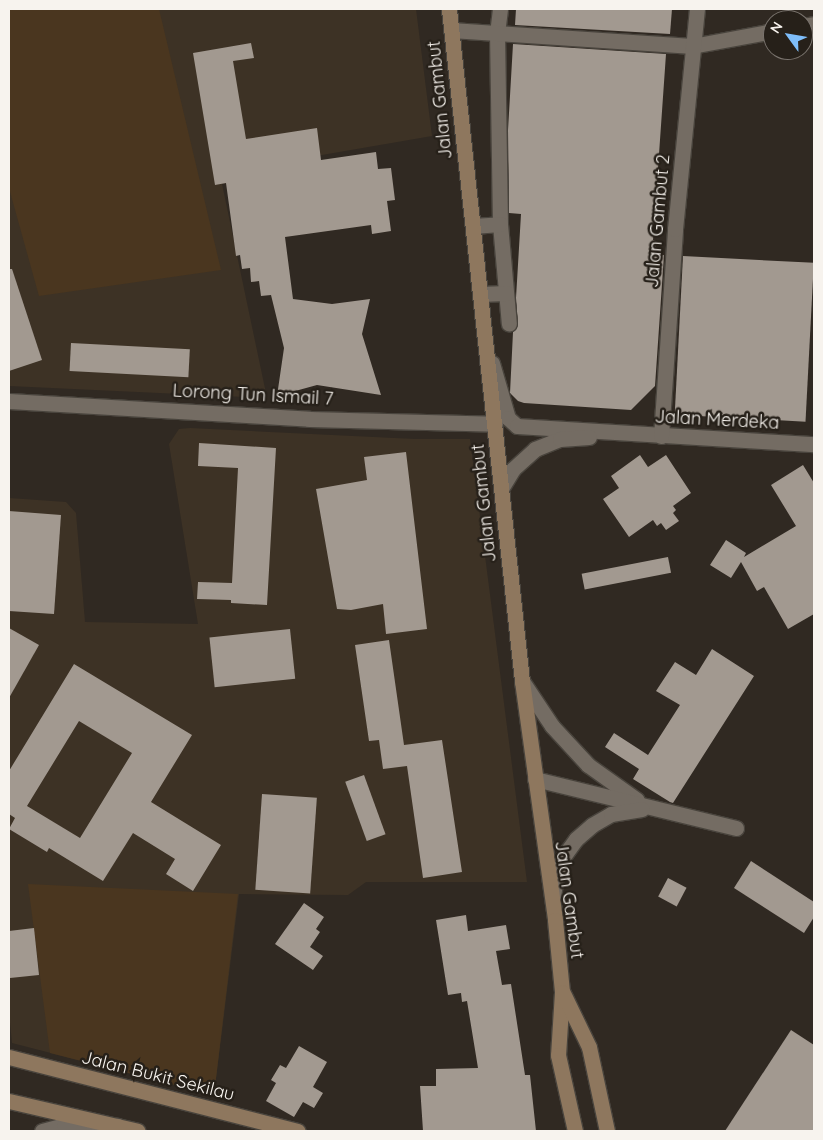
<!DOCTYPE html>
<style>
body{margin:0}
#map{position:relative;width:823px;height:1140px;overflow:hidden;background:#302922;font-family:Quicksand,sans-serif}
div>[style]{position:absolute}
[style*='--x']{left:calc(var(--x)*1px);top:calc(var(--y)*1px);width:calc(var(--w)*1px);rotate:calc(var(--a)*1deg)}
.built>*{inset:0;background:#3d3225}
.green>*{inset:0;background:#4a361f}
.building>*{inset:0;background:#a29990;transform-origin:0 0}
.roads{filter:drop-shadow(1px 0 #49443d) drop-shadow(-1px 0 #49443d) drop-shadow(0 1px #49443d) drop-shadow(0 -1px #49443d)}
.street>*{height:15px;margin:-7.5px;padding:0 7.5px;transform-origin:7.5px;border-radius:7.5px;background:#746c63}
.secondary>*{height:15px;margin:-7.5px;padding:0 7.5px;transform-origin:7.5px;border-radius:7.5px;background:#8e775e}
span{translate:-50% -50%;white-space:nowrap;text-align:center;line-height:1.15;-webkit-text-stroke:5px #262019;paint-order:stroke}
.street-label{font-size:18px;color:#f7f3ee}
.frame{position:absolute;inset:0;border:10px solid #f7f3ee;pointer-events:none}
.north{position:absolute;left:763px;top:10px;width:50px;height:50px;box-sizing:border-box;background:#262019;border:1px solid #7a746e;border-radius:50%;rotate:302deg;font-size:14px;font-weight:700;line-height:20px;text-align:center;color:#f7f3ee}
.north::after{content:'';display:block;margin:auto;width:18px;height:22px;background:#7ebdf9;clip-path:polygon(50% 0,100% 100%,50% 72%,0 100%)}
</style>
<div id="map">
<div class="built">
<i style="clip-path:polygon(9px 9px,416px 9px,432px 136px,264px 165px,266px 176px,222px 184px,267px 398px,9px 386px)"></i>
<i style="clip-path:polygon(190px 428px,415px 439px,470px 439px,527px 882px,366px 882px,348px 895px,239px 894px,214px 1095px,12px 1043px,9px 1013px,9px 498px,66px 502px,76px 513px,85px 622px,198px 624px,169px 444px,179px 429px)"></i>
</div>
<div class="green">
<i style="clip-path:polygon(9px 9px,159px 9px,221px 270px,39px 296px,9px 188px)"></i>
<i style="clip-path:polygon(28px 884px,238px 894px,214px 1095px,50px 1053px)"></i>
</div>
<div class="building">
<i style="clip-path:polygon(516px 9px,672px 9px,670px 34px,515px 25px)"></i>
<i style="clip-path:polygon(251px 43px,254px 58px,233px 61px,246px 139px,317px 128px,321px 160px,376px 152px,378px 169px,391px 168px,395px 200px,387px 201px,391px 231px,372px 234px,371px 225px,285px 237px,293px 299px,332px 304px,370px 299px,362px 334px,381px 395px,317px 385px,277px 396px,284px 348px,271px 295px,261px 296px,259px 281px,251px 282px,250px 268px,242px 269px,240px 255px,236px 256px,226px 183px,215px 185px,193px 53px)"></i>
<i style="clip-path:polygon(513px 44px,666px 54px,653px 240px,656px 241px,655px 254px,664px 255px,655px 386px,631px 410px,524px 403px,518px 401px,510px 393px,513px 332px,518px 324px,516px 298px,521px 214px,509px 213px,508px 130px)"></i>
<i style="left:683px;top:256px;width:131px;height:159px;rotate:3deg"></i>
<i style="clip-path:polygon(9px 269px,12px 269px,42px 360px,9px 371px)"></i>
<i style="left:71px;top:343px;width:119px;height:28px;rotate:3deg"></i>
<i style="clip-path:polygon(199px 443px,276px 448px,267px 605px,231px 603px,231px 600px,197px 599px,198px 582px,232px 583px,238px 468px,198px 466px)"></i>
<i style="clip-path:polygon(406px 452px,427px 629px,386px 634px,383px 604px,351px 610px,337px 609px,316px 489px,367px 480px,364px 457px)"></i>
<i style="clip-path:polygon(640px 455px,648px 467px,666px 455px,691px 493px,673px 506px,676px 510px,673px 513px,679px 521px,666px 530px,661px 523px,657px 526px,653px 520px,629px 537px,603px 499px,619px 488px,611px 476px)"></i>
<i style="clip-path:polygon(803px 465px,814px 483px,814px 614px,788px 629px,764px 587px,757px 591px,741px 562px,731px 578px,710px 565px,726px 540px,746px 553px,744px 557px,796px 526px,771px 485px)"></i>
<i style="clip-path:polygon(9px 511px,61px 515px,54px 614px,9px 611px)"></i>
<i style="left:668px;top:557px;width:16px;height:88px;rotate:79deg"></i>
<i style="clip-path:polygon(9px 628px,39px 645px,9px 698px)"></i>
<i style="left:290px;top:629px;width:50px;height:81px;rotate:84deg"></i>
<i style="clip-path:polygon(389px 640px,404px 745px,442px 740px,462px 872px,423px 878px,407px 766px,383px 769px,379px 740px,369px 741px,355px 645px)"></i>
<i style="clip-path:polygon(712px 649px,754px 676px,673px 803px,670px 802px,633px 779px,639px 769px,605px 747px,614px 733px,648px 755px,680px 705px,656px 691px,675px 662px,696px 675px)"></i>
<i style="clip-path:polygon(evenodd,74px 664px,192px 735px,151px 802px,221px 845px,193px 891px,166px 874px,175px 859px,133px 833px,103px 881px,49px 848px,47px 852px,9px 829px,15px 818px,9px 814px,9px 771px,74px 664px,79px 721px,132px 753px,80px 838px,27px 806px,79px 721px)"></i>
<i style="left:364px;top:775px;width:63px;height:20px;rotate:70deg"></i>
<i style="left:262px;top:794px;width:55px;height:96px;rotate:4deg"></i>
<i style="clip-path:polygon(751px 861px,814px 902px,814px 917px,804px 933px,734px 888px)"></i>
<i style="left:668px;top:878px;width:21px;height:21px;rotate:28deg"></i>
<i style="clip-path:polygon(304px 903px,324px 917px,316px 929px,320px 932px,310px 947px,323px 956px,313px 970px,275px 944px)"></i>
<i style="clip-path:polygon(466px 915px,468px 931px,506px 925px,510px 949px,496px 951px,502px 985px,511px 984px,525px 1075px,530px 1075px,536px 1131px,423px 1131px,420px 1086px,436px 1086px,436px 1069px,478px 1068px,467px 1001px,462px 1002px,461px 993px,448px 995px,436px 920px)"></i>
<i style="clip-path:polygon(34px 928px,39px 975px,10px 978px,9px 931px)"></i>
<i style="clip-path:polygon(791px 1030px,814px 1045px,814px 1131px,725px 1131px)"></i>
<i style="clip-path:polygon(299px 1046px,327px 1062px,313px 1087px,323px 1093px,314px 1108px,303px 1102px,294px 1117px,266px 1101px,276px 1083px,271px 1080px,280px 1065px,286px 1068px)"></i>
</div>
<div class="roads">
<div class="street">
<i style="--x:500;--y:9;--w:24;--a:97"></i>
<i style="--x:497;--y:33;--w:191;--a:89.1"></i>
<i style="--x:500;--y:224;--w:100;--a:84.9"></i>
<i style="--x:803;--y:26;--w:11;--a:-10"></i>
<i style="--x:451;--y:30;--w:242;--a:3.8"></i>
<i style="--x:692;--y:46;--w:82;--a:-10.5"></i>
<i style="--x:473;--y:226;--w:27;--a:-4"></i>
<i style="--x:480;--y:294;--w:26;--a:-2"></i>
<i style="--x:492;--y:363;--w:57;--a:73.8"></i>
<i style="--x:508;--y:418;--w:12;--a:42"></i>
<i style="--x:517;--y:426;--w:298;--a:3.5"></i>
<i style="--x:9;--y:401;--w:301;--a:3.4"></i>
<i style="--x:309;--y:419;--w:186;--a:1.5"></i>
<i style="--x:661;--y:436;--w:207;--a:-86.1"></i>
<i style="--x:675;--y:229;--w:221;--a:-84.3"></i>
<i style="--x:501;--y:489;--w:23;--a:-59"></i>
<i style="--x:513;--y:469;--w:30;--a:-42"></i>
<i style="--x:535;--y:449;--w:27;--a:-22"></i>
<i style="--x:560;--y:439;--w:29;--a:-4"></i>
<i style="--x:522;--y:681;--w:54;--a:56.3"></i>
<i style="--x:552;--y:726;--w:53;--a:47.3"></i>
<i style="--x:588;--y:765;--w:60;--a:35.5"></i>
<i style="--x:535;--y:779;--w:207;--a:13.7"></i>
<i style="--x:553;--y:896;--w:19;--a:-81"></i>
<i style="--x:556;--y:877;--w:21;--a:-71"></i>
<i style="--x:563;--y:857;--w:22;--a:-54"></i>
<i style="--x:576;--y:839;--w:21;--a:-41"></i>
<i style="--x:592;--y:825;--w:22;--a:-30"></i>
<i style="--x:611;--y:814;--w:31;--a:-9"></i>
<i style="--x:42;--y:1131;--w:23;--a:-15"></i>
<i style="--x:64;--y:1125;--w:35;--a:10"></i>
<i style="--x:98;--y:1131;--w:20;--a:-15"></i>
</div>
<div class="secondary">
<i style="--x:449;--y:9;--w:676;--a:83.8"></i>
<i style="--x:522;--y:681;--w:241;--a:82.1"></i>
<i style="--x:555;--y:920;--w:72;--a:84.4"></i>
<i style="--x:562;--y:992;--w:63;--a:93.6"></i>
<i style="--x:558;--y:1055;--w:78;--a:77.4"></i>
<i style="--x:563;--y:993;--w:60;--a:64.3"></i>
<i style="--x:589;--y:1047;--w:86;--a:77.9"></i>
<i style="--x:9;--y:1057;--w:298;--a:14.4"></i>
<i style="--x:9;--y:1101;--w:132;--a:13.1"></i>
</div>
</div>
<div class="street-label">
<span style="left:440px;top:100px;rotate:-96deg">Jalan Gambut</span>
<span style="left:658px;top:221px;rotate:-85deg">Jalan Gambut 2</span>
<span style="left:253px;top:395px;rotate:3deg">Lorong Tun Ismail 7</span>
<span style="left:717px;top:420px;rotate:3deg">Jalan Merdeka</span>
<span style="left:484px;top:503px;rotate:-96deg">Jalan Gambut</span>
<span style="left:569px;top:900px;rotate:82deg">Jalan Gambut</span>
<span style="left:158px;top:1076px;rotate:14deg">Jalan Bukit Sekilau</span>
</div>
<div class="frame"></div>
<div class="north">N</div>
</div>
